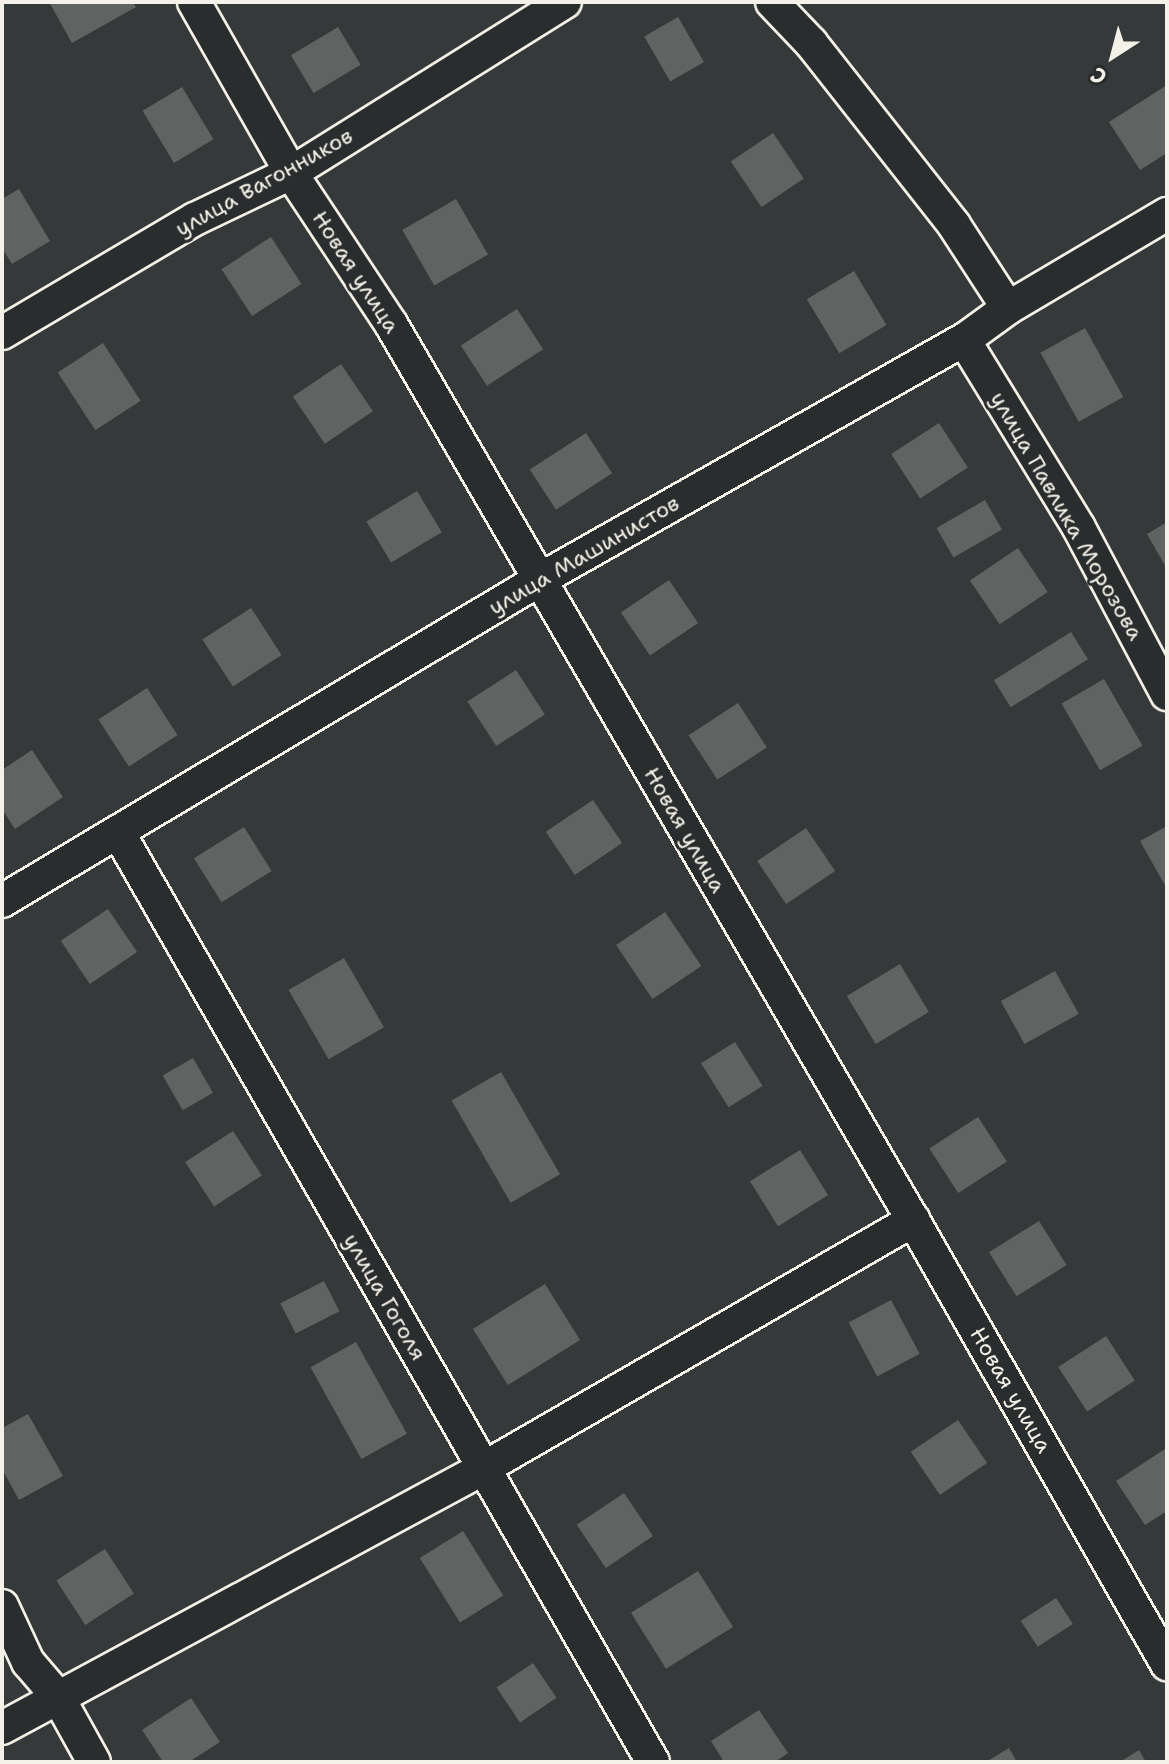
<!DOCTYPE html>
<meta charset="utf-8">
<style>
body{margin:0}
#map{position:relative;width:1169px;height:1764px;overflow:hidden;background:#363939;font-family:"Shantell Sans",sans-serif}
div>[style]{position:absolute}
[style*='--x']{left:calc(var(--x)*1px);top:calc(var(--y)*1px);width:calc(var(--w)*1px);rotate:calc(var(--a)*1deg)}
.building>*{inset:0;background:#616362;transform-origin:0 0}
.roads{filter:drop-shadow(2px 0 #f4f1e8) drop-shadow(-2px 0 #f4f1e8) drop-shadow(0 2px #f4f1e8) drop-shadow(0 -2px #f4f1e8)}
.minor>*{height:32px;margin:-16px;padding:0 16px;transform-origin:16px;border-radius:16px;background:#2a2d2e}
span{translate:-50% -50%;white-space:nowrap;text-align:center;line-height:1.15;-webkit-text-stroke:6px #2a2d2e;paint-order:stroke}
.street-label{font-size:22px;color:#f4f1e8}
.frame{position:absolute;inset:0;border:4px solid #f4f1e8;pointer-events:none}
.north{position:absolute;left:1073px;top:16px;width:80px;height:80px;-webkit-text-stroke:6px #2a2d2e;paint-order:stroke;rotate:216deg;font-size:22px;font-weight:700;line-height:32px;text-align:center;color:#f4f1e8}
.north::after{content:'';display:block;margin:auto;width:28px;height:36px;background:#f4f1e8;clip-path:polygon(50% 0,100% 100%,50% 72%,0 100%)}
</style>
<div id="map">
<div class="building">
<i style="clip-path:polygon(49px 2px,133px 2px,136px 7px,72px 43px)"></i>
<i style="left:678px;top:17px;width:52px;height:39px;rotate:60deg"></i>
<i style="left:338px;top:27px;width:44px;height:55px;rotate:59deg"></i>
<i style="clip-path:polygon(1167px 85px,1167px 153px,1140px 170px,1109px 122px)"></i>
<i style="left:182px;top:87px;width:61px;height:46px;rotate:59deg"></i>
<i style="left:773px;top:133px;width:55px;height:51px;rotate:56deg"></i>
<i style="clip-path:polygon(19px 189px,50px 241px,12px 264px,2px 248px,2px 199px)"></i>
<i style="left:456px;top:199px;width:64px;height:62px;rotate:60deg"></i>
<i style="left:271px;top:237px;width:56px;height:59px;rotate:57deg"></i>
<i style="left:854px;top:271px;width:63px;height:55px;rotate:59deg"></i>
<i style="left:517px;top:309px;width:48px;height:67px;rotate:57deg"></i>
<i style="left:1085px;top:328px;width:79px;height:51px;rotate:61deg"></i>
<i style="left:103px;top:343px;width:69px;height:54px;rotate:57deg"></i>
<i style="left:341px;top:364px;width:57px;height:58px;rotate:56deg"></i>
<i style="left:939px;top:423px;width:53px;height:57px;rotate:57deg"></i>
<i style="left:586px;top:433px;width:48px;height:67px;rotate:57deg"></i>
<i style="left:417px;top:491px;width:48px;height:59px;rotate:59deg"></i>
<i style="left:985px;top:500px;width:34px;height:56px;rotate:60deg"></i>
<i style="clip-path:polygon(1167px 522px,1167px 569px,1147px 534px)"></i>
<i style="left:1018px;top:548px;width:53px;height:58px;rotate:56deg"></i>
<i style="left:669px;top:580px;width:52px;height:58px;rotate:56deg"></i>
<i style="left:251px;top:608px;width:56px;height:58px;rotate:57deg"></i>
<i style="left:1071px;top:632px;width:32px;height:91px;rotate:58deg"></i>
<i style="left:516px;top:670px;width:53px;height:58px;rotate:57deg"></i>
<i style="left:1104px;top:679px;width:77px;height:49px;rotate:60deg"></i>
<i style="left:147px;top:688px;width:56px;height:58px;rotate:57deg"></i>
<i style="left:738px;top:703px;width:53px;height:59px;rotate:57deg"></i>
<i style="clip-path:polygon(32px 750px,63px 797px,15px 829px,2px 809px,2px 770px)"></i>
<i style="left:593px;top:800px;width:52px;height:57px;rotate:56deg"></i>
<i style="clip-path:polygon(1167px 826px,1167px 889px,1140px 841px)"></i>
<i style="left:244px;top:827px;width:52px;height:59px;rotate:58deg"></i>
<i style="left:806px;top:828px;width:52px;height:59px;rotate:56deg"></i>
<i style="left:108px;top:909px;width:52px;height:57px;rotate:56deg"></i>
<i style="left:665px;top:912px;width:65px;height:59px;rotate:56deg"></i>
<i style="left:344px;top:958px;width:80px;height:64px;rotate:60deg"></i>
<i style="left:900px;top:964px;width:56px;height:62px;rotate:59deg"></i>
<i style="left:1055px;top:971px;width:49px;height:62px;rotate:61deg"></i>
<i style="left:735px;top:1042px;width:52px;height:40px;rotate:58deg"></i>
<i style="left:193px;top:1058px;width:40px;height:35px;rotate:60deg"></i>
<i style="left:501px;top:1072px;width:118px;height:57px;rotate:60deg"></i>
<i style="left:978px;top:1117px;width:53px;height:58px;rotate:57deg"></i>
<i style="left:233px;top:1131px;width:53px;height:57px;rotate:57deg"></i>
<i style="left:800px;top:1150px;width:53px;height:59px;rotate:58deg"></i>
<i style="left:1039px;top:1221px;width:52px;height:59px;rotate:58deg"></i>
<i style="left:324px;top:1281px;width:34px;height:49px;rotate:63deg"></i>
<i style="left:545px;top:1284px;width:66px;height:85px;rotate:58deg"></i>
<i style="left:891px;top:1300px;width:61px;height:48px;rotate:62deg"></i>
<i style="left:1106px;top:1336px;width:53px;height:57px;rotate:57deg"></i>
<i style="left:356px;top:1342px;width:105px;height:52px;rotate:61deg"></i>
<i style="clip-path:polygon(28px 1414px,63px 1476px,19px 1500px,2px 1469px,2px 1428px)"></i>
<i style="left:958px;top:1420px;width:52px;height:57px;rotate:56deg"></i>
<i style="clip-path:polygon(1165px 1449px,1167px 1511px,1145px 1525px,1116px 1481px)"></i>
<i style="left:624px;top:1493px;width:52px;height:57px;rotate:56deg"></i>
<i style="left:463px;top:1531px;width:76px;height:51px;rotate:58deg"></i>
<i style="left:105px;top:1549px;width:53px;height:58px;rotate:57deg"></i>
<i style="left:698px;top:1571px;width:66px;height:79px;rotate:58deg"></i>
<i style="left:1056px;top:1598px;width:31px;height:42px;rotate:57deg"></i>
<i style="left:533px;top:1663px;width:42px;height:44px;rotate:56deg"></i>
<i style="clip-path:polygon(191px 1698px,220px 1742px,189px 1762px,163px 1762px,142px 1730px)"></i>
<i style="clip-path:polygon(759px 1710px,788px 1753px,775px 1762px,724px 1762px,711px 1741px)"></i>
<i style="clip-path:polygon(1009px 1748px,1017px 1762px,986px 1762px)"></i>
<i style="clip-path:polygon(1139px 1750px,1146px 1762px,1120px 1762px)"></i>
</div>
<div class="roads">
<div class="minor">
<i style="--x:194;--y:2;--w:197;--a:60.4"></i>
<i style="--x:291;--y:173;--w:181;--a:56.5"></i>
<i style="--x:391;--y:324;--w:1037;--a:59.78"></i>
<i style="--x:913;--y:1220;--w:512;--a:60.23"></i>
<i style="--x:772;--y:2;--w:57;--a:46.4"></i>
<i style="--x:811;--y:43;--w:231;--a:51.8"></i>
<i style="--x:954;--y:225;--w:99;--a:57"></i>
<i style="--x:2;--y:333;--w:224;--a:-30.6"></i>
<i style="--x:195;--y:219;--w:106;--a:-25.6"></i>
<i style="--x:291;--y:173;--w:323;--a:-32"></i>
<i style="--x:964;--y:340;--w:220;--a:58.5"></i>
<i style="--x:1079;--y:528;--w:188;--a:62.1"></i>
<i style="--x:118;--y:832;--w:1073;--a:60.09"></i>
<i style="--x:2;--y:901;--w:626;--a:-30.87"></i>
<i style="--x:539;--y:580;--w:488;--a:-29.5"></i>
<i style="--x:964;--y:340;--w:54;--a:-36"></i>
<i style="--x:1008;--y:308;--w:185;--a:-30.6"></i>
<i style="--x:2;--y:1606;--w:62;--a:65.1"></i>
<i style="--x:28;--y:1662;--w:46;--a:49.4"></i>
<i style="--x:58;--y:1697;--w:74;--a:61"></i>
<i style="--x:2;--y:1728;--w:548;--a:-28.34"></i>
<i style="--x:484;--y:1468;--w:496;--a:-30"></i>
</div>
</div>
<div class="street-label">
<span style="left:264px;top:182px;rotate:-29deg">улица Вагонников</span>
<span style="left:356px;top:272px;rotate:57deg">Новая улица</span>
<span style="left:1067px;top:516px;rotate:60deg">улица Павлика Морозова</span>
<span style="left:584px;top:555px;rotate:-30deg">улица Машинистов</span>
<span style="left:685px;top:830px;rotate:60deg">Новая улица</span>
<span style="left:385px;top:1297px;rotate:60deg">улица Гоголя</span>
<span style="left:1011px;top:1390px;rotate:60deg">Новая улица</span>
</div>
<div class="frame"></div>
<div class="north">С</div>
</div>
